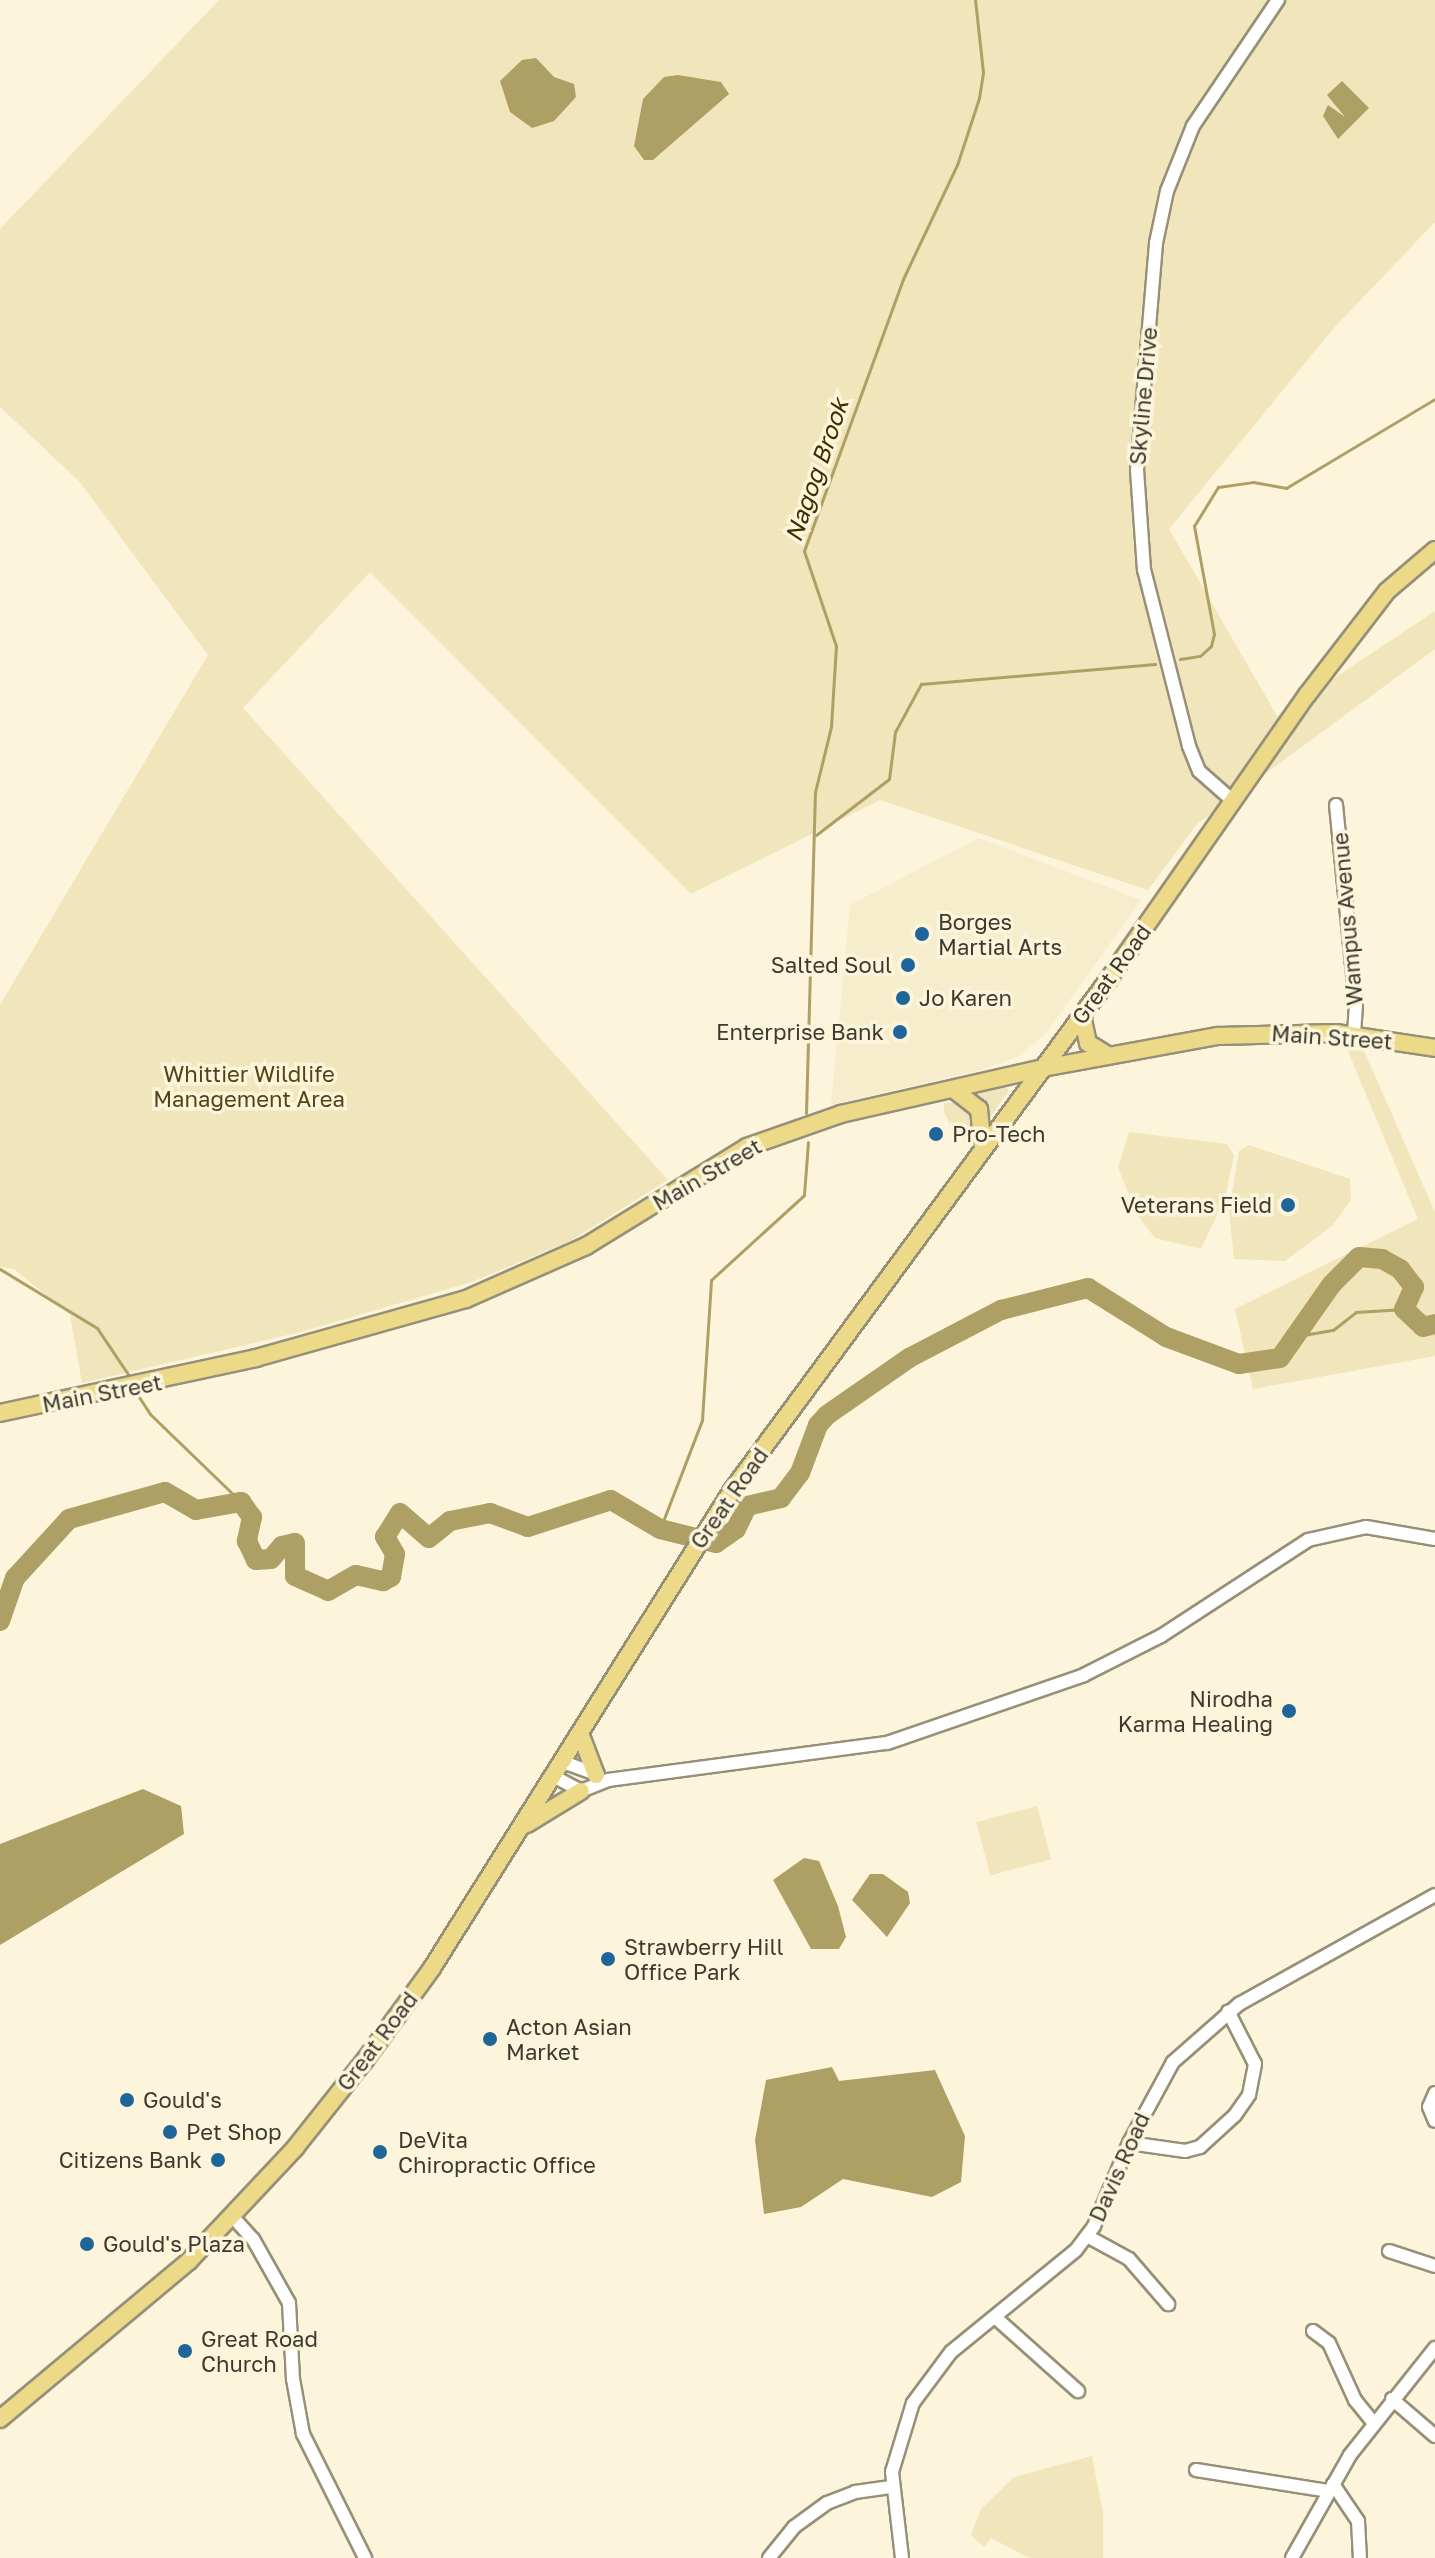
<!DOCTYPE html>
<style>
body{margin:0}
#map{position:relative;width:1435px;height:2558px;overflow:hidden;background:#fcf5db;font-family:"Golos Text",sans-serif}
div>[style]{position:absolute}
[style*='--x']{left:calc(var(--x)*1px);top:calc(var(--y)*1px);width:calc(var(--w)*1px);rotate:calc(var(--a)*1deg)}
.built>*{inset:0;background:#f5edcb}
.green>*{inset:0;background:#f0e5bb;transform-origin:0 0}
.water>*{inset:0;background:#ae9f64}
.stream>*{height:3px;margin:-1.5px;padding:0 1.5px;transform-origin:1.5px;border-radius:1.5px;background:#ae9f64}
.river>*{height:20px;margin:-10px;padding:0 10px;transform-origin:10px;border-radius:10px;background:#ae9f64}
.roads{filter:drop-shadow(2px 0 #969078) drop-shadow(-2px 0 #969078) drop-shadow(0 2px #969078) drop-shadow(0 -2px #969078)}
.minor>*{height:12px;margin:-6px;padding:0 6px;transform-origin:6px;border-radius:6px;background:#fff}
.major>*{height:16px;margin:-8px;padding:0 8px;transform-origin:8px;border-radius:8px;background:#edda88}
.dots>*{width:22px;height:22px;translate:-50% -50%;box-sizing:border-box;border:4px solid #fcf5db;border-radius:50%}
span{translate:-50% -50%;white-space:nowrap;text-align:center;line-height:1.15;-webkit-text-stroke:7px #fcf5db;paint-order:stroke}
.street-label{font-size:22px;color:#3c3a2f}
.poi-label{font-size:22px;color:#3c3a2f}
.left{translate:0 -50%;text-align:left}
.right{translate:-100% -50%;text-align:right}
.park-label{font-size:22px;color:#504516}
.water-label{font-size:24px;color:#3b3000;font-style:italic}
</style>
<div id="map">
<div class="built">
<i style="clip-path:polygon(979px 838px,1141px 900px,1047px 1032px,1021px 1055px,981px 1070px,831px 1105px,850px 905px)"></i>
</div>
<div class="green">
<i style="clip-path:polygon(219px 0,1435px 0,1435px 222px,1333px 329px,1169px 529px,1277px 716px,1435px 611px,1435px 649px,1197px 824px,1148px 890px,880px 800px,691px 894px,370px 572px,243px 708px,668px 1180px,572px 1240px,472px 1282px,301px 1332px,82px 1383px,70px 1315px,14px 1269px,0 1267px,0 1005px,208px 655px,79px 481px,0 407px,0 229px)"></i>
<i style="clip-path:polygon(1347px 1049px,1364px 1051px,1435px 1212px,1435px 1356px,1253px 1389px,1235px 1309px,1418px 1219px)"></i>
<i style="clip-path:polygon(1006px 1087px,1009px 1091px,989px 1119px,972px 1095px)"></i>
<i style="clip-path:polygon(959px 1102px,975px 1115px,969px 1144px,953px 1131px,944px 1112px,944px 1103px)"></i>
<i style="clip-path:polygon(1129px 1132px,1227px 1144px,1234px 1155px,1225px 1198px,1201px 1249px,1155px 1238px,1138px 1216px,1118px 1168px)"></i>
<i style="clip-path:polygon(1249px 1145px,1350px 1179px,1351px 1200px,1332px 1226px,1285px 1261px,1234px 1259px,1229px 1211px,1239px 1151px)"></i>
<i style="left:1037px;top:1806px;width:55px;height:63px;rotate:75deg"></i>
<i style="clip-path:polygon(1092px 2456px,1103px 2513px,1103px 2558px,1029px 2558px,991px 2538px,984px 2547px,971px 2535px,981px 2509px,1014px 2477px)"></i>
</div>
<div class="water">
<i style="clip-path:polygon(536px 58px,554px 77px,574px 84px,576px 97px,554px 121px,532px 128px,510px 112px,500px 81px,522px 60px)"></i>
<i style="clip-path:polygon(678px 75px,721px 82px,729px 94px,653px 160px,644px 160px,634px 146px,643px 99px,664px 77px)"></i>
<i style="clip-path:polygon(1342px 81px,1369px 108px,1338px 139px,1323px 116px,1328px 105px,1345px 117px,1327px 95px)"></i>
<i style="clip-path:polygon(143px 1789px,181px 1806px,184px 1834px,0 1945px,0 1844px)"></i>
<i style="clip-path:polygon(804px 1858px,819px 1861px,838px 1906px,846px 1937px,839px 1949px,811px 1949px,773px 1880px)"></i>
<i style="clip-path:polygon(870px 1874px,883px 1874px,908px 1892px,910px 1903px,887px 1937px,852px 1900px)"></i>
<i style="clip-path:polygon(832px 2067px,839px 2081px,935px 2070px,965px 2136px,961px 2182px,932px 2197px,843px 2179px,801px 2207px,764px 2214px,755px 2140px,766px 2080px)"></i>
</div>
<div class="stream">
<i style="--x:1180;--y:659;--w:20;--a:-9"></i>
<i style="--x:1200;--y:656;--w:15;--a:-42"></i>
<i style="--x:1211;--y:646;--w:12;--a:-76"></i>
<i style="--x:1214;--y:634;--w:110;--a:-100.5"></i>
<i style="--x:1194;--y:526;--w:46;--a:-58.4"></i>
<i style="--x:1218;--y:487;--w:35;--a:-8"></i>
<i style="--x:1253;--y:482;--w:34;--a:10"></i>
<i style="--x:1286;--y:488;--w:174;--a:-30.9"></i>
<i style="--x:816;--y:835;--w:92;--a:-37.5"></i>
<i style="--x:889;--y:779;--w:47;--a:-82.7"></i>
<i style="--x:895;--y:732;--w:55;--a:-61.6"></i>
<i style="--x:921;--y:684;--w:235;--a:-4.9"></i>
<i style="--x:806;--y:1113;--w:321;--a:-88.4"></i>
<i style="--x:815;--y:792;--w:67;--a:-76.2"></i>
<i style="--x:831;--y:727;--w:81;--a:-86.5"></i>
<i style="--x:836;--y:646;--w:100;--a:-108.6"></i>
<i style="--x:804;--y:551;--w:289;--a:-70"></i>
<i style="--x:903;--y:279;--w:126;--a:-64.7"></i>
<i style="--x:957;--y:165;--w:71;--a:-71.8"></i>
<i style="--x:979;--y:98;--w:26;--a:-81"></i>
<i style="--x:983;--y:72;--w:72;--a:-96.3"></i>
<i style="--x:0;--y:1269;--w:114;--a:31.3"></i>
<i style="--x:97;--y:1328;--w:63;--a:56.1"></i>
<i style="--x:1298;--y:1336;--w:36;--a:-10"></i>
<i style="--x:1333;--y:1330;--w:29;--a:-38"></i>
<i style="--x:1356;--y:1312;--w:48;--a:-3.6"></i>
<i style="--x:139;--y:1397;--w:20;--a:57"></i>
<i style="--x:150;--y:1414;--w:127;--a:44"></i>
<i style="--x:660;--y:1529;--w:117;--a:-68.9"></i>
<i style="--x:702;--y:1420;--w:140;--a:-86.3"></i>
<i style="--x:711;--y:1280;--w:126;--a:-42.4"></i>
<i style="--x:804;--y:1195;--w:53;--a:-85.7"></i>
</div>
<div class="river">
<i style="--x:0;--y:1621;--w:46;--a:-70.8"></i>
<i style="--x:15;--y:1578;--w:80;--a:-47.5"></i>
<i style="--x:69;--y:1519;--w:100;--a:-15.7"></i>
<i style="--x:165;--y:1492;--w:36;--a:30"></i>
<i style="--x:196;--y:1510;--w:46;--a:-10.1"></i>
<i style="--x:241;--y:1502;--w:19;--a:54"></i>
<i style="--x:252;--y:1517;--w:25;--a:102"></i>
<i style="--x:247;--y:1541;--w:21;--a:65"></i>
<i style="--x:256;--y:1560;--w:15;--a:-4"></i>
<i style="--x:271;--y:1559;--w:17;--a:-50"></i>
<i style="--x:282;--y:1546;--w:13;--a:-13"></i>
<i style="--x:295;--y:1543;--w:33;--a:90"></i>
<i style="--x:295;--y:1576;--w:36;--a:24"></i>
<i style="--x:328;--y:1591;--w:32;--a:-30"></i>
<i style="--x:356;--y:1575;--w:28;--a:13"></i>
<i style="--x:383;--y:1581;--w:9;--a:-27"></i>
<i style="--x:391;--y:1577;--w:23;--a:-80"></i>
<i style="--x:395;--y:1554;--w:20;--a:-120"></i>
<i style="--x:385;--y:1537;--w:28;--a:-58"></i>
<i style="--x:400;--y:1513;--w:38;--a:41"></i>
<i style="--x:429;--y:1538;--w:27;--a:-39"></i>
<i style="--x:450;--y:1521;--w:41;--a:-11.3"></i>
<i style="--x:490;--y:1513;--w:40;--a:20.2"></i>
<i style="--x:528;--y:1527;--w:87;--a:-18"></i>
<i style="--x:611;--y:1500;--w:57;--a:30.6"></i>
<i style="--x:660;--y:1529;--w:58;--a:14"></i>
<i style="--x:716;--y:1543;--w:24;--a:-35"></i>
<i style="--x:736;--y:1529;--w:25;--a:-64"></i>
<i style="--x:747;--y:1506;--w:35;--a:-13"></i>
<i style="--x:781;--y:1498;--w:31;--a:-53"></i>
<i style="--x:800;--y:1473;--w:51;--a:-69.4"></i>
<i style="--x:818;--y:1425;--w:13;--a:-48"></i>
<i style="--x:827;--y:1415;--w:100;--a:-34.8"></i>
<i style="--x:909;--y:1358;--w:104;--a:-27.6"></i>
<i style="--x:1001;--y:1310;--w:90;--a:-14.2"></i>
<i style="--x:1088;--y:1288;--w:92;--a:32.1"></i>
<i style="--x:1166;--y:1337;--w:78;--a:20.3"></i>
<i style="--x:1239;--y:1364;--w:41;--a:-8.3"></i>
<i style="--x:1280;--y:1358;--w:90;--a:-54.9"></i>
<i style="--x:1332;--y:1284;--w:38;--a:-45"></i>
<i style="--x:1359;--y:1257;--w:23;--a:5"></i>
<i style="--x:1382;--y:1259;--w:21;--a:29"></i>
<i style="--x:1400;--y:1269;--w:23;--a:52"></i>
<i style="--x:1414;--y:1287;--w:24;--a:114"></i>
<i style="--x:1404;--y:1309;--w:26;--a:43"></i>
<i style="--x:1423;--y:1327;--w:12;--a:-14"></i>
</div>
<div class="roads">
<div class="minor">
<i style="--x:1233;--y:801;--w:45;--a:-138.6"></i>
<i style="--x:1199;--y:771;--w:27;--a:-112"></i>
<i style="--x:1189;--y:746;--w:182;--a:-104.3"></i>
<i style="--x:1144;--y:570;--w:100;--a:-94"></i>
<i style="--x:1137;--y:470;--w:228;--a:-85.2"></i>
<i style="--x:1156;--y:243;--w:53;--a:-78.1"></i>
<i style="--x:1167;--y:191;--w:70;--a:-68.2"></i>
<i style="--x:1193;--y:126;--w:152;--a:-56"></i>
<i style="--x:1336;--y:805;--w:201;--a:84.3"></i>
<i style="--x:1356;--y:1005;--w:29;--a:94"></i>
<i style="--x:563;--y:1762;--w:37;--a:20"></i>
<i style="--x:553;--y:1776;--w:32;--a:28"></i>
<i style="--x:581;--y:1791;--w:29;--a:-22"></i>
<i style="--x:608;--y:1780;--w:281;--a:-7.6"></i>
<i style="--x:887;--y:1743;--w:208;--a:-19"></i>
<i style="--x:1084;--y:1675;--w:86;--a:-26.9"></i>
<i style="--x:1161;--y:1636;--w:176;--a:-33.1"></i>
<i style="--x:1308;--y:1540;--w:59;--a:-12.6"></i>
<i style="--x:1366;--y:1527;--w:70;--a:9.9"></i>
<i style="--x:1435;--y:2093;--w:15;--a:113"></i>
<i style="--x:1429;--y:2107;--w:15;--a:67"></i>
<i style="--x:1129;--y:2143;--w:57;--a:8.1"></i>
<i style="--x:1185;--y:2151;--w:16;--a:-15"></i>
<i style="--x:1200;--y:2147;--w:47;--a:-42.4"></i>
<i style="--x:1235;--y:2115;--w:24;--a:-55"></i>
<i style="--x:1249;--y:2095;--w:32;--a:-79"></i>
<i style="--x:1255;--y:2064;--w:59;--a:-117"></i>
<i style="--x:232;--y:2216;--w:31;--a:48"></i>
<i style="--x:253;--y:2239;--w:73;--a:60.6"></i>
<i style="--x:289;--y:2303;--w:76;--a:87"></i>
<i style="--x:293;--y:2379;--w:56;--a:79.7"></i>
<i style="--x:303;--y:2434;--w:139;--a:63.4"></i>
<i style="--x:1087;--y:2236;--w:48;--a:28.7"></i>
<i style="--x:1129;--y:2259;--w:60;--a:49.1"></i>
<i style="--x:1389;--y:2251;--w:48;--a:18.1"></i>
<i style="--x:996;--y:2318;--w:110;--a:41.7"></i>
<i style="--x:1313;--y:2331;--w:20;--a:37"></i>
<i style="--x:1329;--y:2343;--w:63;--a:65.5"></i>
<i style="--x:1355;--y:2400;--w:28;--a:51"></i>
<i style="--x:1392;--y:2399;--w:57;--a:40.7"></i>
<i style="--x:1196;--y:2470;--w:135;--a:9"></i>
<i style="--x:1333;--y:2484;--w:45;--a:56"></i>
<i style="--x:1358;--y:2521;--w:37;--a:87"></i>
<i style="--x:769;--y:2558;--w:40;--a:-51"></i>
<i style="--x:794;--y:2527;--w:41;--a:-36"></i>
<i style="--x:827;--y:2503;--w:30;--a:-21"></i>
<i style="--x:855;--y:2492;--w:36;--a:-8"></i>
<i style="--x:902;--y:2558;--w:87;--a:-96.6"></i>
<i style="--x:892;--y:2472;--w:72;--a:-73.1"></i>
<i style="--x:913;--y:2403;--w:64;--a:-53.3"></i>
<i style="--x:951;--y:2352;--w:161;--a:-39.2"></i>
<i style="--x:1076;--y:2250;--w:30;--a:-53"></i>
<i style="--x:1094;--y:2226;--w:90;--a:-67.1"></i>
<i style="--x:1129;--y:2143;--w:92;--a:-61.5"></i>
<i style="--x:1173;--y:2062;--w:88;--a:-41.3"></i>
<i style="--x:1239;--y:2004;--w:224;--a:-29.1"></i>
<i style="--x:1292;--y:2558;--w:118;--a:-60.6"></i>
<i style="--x:1350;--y:2455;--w:137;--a:-51.5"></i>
</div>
<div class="major">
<i style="--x:1082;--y:1015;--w:29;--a:78"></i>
<i style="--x:1088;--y:1043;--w:22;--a:32"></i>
<i style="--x:953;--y:1089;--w:33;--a:38"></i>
<i style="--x:979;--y:1109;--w:40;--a:84.3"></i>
<i style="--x:0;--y:1413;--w:262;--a:-12.1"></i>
<i style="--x:256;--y:1358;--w:218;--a:-15.7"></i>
<i style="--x:466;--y:1299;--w:131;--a:-23.8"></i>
<i style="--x:586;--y:1246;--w:189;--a:-31.6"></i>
<i style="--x:747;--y:1147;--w:100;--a:-19.3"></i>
<i style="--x:841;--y:1114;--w:207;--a:-12.8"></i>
<i style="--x:1043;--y:1068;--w:178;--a:-10.4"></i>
<i style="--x:1218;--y:1036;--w:118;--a:-1.5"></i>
<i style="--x:1336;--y:1033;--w:100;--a:8.6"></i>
<i style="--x:580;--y:1733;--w:45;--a:69.1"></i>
<i style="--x:527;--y:1824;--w:63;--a:-31.4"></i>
<i style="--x:0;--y:2419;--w:246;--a:-39.9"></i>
<i style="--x:189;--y:2261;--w:155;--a:-46.8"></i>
<i style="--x:295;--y:2148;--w:112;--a:-51.5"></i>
<i style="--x:365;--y:2060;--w:114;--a:-53.9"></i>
<i style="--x:432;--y:1968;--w:566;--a:-57.86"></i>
<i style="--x:733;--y:1489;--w:632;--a:-53.62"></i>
<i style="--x:1108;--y:980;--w:348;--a:-55.1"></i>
<i style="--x:1307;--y:695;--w:131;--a:-52.4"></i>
<i style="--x:1387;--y:591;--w:63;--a:-40.5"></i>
</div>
</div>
<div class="dots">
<i style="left:922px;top:934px;background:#1f659a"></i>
<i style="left:908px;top:965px;background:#1f659a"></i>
<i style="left:903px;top:998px;background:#1f659a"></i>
<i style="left:900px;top:1032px;background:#1f659a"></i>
<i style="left:936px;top:1134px;background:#1f659a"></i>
<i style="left:1288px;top:1205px;background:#1f659a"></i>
<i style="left:1289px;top:1711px;background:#1f659a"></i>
<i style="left:608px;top:1959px;background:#1f659a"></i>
<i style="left:490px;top:2039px;background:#1f659a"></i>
<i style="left:127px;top:2100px;background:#1f659a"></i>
<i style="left:170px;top:2132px;background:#1f659a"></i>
<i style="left:380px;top:2152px;background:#1f659a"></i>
<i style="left:218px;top:2160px;background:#1f659a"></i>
<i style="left:87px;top:2244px;background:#1f659a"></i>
<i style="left:185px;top:2351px;background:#1f659a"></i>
</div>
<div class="street-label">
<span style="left:1143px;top:396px;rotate:-85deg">Skyline Drive</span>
<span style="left:1347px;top:919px;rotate:-95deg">Wampus Avenue</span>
<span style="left:1111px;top:974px;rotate:-54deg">Great Road</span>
<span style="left:1332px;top:1037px;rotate:4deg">Main Street</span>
<span style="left:707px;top:1174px;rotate:-30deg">Main Street</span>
<span style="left:102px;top:1393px;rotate:-11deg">Main Street</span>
<span style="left:729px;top:1498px;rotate:-55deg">Great Road</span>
<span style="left:377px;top:2041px;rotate:-53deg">Great Road</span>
<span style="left:1119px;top:2167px;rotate:-66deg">Davis Road</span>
</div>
<div class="poi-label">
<span class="left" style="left:938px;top:934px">Borges<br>Martial Arts</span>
<span class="right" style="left:892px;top:965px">Salted Soul</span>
<span class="left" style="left:919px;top:998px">Jo Karen</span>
<span class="right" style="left:884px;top:1032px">Enterprise Bank</span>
<span class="left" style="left:952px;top:1134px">Pro-Tech</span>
<span class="right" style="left:1272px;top:1205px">Veterans Field</span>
<span class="right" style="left:1273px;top:1711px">Nirodha<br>Karma Healing</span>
<span class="left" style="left:624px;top:1959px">Strawberry Hill<br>Office Park</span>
<span class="left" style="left:506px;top:2039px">Acton Asian<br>Market</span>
<span class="left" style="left:143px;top:2100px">Gould's</span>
<span class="left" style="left:186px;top:2132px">Pet Shop</span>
<span class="left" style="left:398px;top:2152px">DeVita<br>Chiropractic Office</span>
<span class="right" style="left:202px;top:2160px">Citizens Bank</span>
<span class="left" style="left:103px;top:2244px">Gould's Plaza</span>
<span class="left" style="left:201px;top:2351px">Great Road<br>Church</span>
</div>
<div class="park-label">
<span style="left:249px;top:1086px">Whittier Wildlife<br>Management Area</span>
</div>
<div class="water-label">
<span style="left:816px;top:470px;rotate:-71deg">Nagog Brook</span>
</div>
</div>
